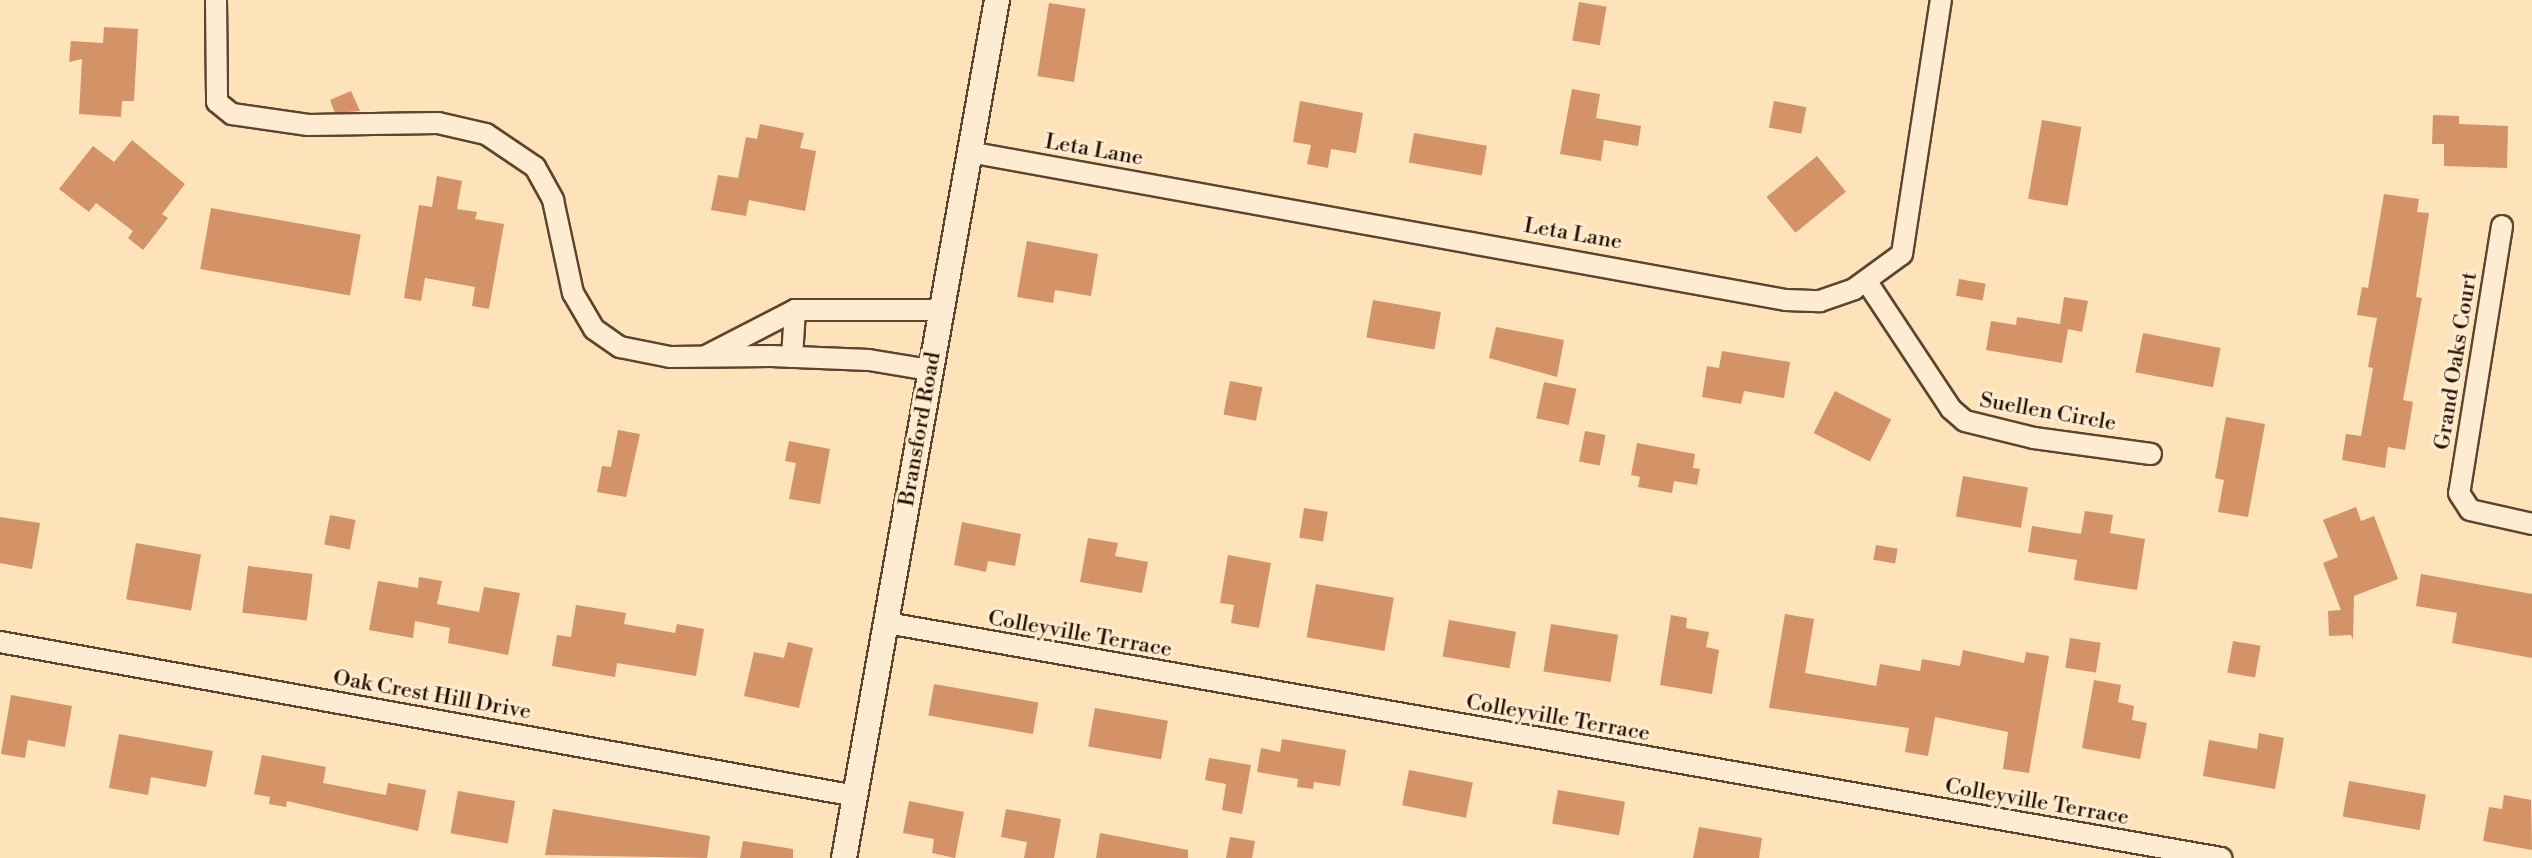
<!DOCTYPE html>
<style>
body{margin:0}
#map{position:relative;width:2532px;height:858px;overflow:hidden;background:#fee2b9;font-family:"Libre Bodoni",serif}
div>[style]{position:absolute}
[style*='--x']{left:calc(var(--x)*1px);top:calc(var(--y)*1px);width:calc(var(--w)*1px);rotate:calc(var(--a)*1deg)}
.building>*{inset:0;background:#d49267;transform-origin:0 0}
.roads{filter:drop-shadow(2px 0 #5d442e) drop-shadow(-2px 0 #5d442e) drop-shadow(0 2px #5d442e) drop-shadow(0 -2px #5d442e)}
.minor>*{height:20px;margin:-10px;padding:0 10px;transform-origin:10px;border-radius:10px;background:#feecd2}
.tertiary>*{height:24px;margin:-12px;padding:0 12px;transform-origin:12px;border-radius:12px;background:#feecd2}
span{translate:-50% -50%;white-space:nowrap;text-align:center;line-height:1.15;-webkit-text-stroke:6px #feecd2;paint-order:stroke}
.street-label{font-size:22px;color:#271000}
</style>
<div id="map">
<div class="building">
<i style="left:1579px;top:2px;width:28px;height:39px;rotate:10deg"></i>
<i style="left:1049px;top:3px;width:37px;height:74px;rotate:9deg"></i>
<i style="clip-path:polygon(104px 27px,138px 29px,134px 101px,122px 101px,121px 117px,79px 114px,82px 59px,69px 62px,71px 41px,103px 43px)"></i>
<i style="clip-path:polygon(1572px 89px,1600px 94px,1596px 118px,1641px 126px,1638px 146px,1604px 140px,1601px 161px,1560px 154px)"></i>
<i style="clip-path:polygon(351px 91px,360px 111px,335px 113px,330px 100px)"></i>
<i style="clip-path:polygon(1300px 101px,1363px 113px,1356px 153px,1331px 149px,1328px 168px,1307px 164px,1311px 145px,1293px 142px)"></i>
<i style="left:1774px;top:101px;width:33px;height:27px;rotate:11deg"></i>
<i style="clip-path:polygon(2433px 115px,2459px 116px,2459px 124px,2508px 126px,2507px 168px,2444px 166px,2444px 144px,2432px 144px)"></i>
<i style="left:2042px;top:120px;width:40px;height:80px;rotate:10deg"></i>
<i style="clip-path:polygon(760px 124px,804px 133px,800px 148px,816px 151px,805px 211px,749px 200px,746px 216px,711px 210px,718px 175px,738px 178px,746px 137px,757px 139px)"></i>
<i style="left:1414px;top:133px;width:74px;height:30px;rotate:10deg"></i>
<i style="clip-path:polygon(132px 140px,185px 184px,162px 214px,168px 218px,143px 250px,128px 238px,133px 231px,96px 203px,89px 212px,59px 189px,93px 146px,114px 162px)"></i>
<i style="left:1817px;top:156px;width:46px;height:65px;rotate:51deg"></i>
<i style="clip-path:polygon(437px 176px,462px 181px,457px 209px,477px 212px,475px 219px,504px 224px,489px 309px,472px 306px,475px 287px,425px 278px,421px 301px,404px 298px,419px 205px,432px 207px)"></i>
<i style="clip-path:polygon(2384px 194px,2419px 199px,2417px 212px,2429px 213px,2416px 297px,2422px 298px,2403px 400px,2413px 402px,2405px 450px,2388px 447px,2385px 468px,2342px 460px,2346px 434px,2361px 436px,2373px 368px,2368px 367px,2377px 318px,2357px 315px,2362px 287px,2368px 288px)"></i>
<i style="left:211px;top:208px;width:152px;height:62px;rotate:10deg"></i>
<i style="clip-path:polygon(1027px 241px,1098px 254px,1091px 296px,1055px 290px,1053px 303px,1017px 297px)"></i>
<i style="left:1959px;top:279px;width:27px;height:17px;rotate:10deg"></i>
<i style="clip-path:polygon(2064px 297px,2088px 301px,2082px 332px,2068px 329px,2062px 363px,1986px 350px,1991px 321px,2016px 325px,2017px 317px,2060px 324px)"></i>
<i style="left:1373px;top:300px;width:69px;height:38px;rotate:10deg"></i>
<i style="clip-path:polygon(1496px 327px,1564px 340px,1557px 377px,1489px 358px)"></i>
<i style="left:2143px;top:333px;width:79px;height:40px;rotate:11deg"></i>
<i style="clip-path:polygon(1722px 351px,1790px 362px,1784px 398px,1744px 391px,1741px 404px,1702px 397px,1707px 366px,1719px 368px)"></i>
<i style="left:1230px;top:381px;width:33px;height:34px;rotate:11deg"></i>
<i style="left:1544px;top:382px;width:33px;height:37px;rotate:12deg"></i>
<i style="left:1835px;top:391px;width:63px;height:47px;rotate:27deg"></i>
<i style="clip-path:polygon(2226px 417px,2265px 424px,2248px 517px,2218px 512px,2224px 480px,2215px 478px)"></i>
<i style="clip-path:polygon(618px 430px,640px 434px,626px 497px,597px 492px,602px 466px,611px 467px)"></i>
<i style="left:1585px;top:431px;width:21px;height:31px;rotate:11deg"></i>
<i style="clip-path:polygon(789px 441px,830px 449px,820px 504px,789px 499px,796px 463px,785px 461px)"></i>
<i style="clip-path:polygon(1637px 443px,1695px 454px,1693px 468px,1700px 469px,1697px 485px,1674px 481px,1672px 493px,1638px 487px,1640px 477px,1631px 475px)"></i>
<i style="left:1963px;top:476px;width:66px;height:41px;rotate:10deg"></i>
<i style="clip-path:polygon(2356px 507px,2361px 521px,2374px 516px,2398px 579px,2354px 596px,2353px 640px,2351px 635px,2329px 636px,2328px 611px,2341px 610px,2323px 563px,2338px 557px,2323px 520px)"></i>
<i style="left:1304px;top:508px;width:24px;height:30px;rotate:9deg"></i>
<i style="clip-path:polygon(2085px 511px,2113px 515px,2110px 533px,2145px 539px,2137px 590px,2074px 580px,2077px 560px,2028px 552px,2032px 526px,2081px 534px)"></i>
<i style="left:330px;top:515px;width:26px;height:30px;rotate:11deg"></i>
<i style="clip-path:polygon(0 517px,40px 523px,32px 569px,0 563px)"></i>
<i style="clip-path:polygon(962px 522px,1021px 534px,1015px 566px,988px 561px,986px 572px,954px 565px)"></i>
<i style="clip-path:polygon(1088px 538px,1118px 543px,1115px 556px,1148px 562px,1142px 593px,1080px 582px)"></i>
<i style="left:136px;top:543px;width:66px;height:57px;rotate:10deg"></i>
<i style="left:1876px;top:545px;width:22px;height:15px;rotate:10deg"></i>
<i style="clip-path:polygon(1228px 555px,1271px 563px,1259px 628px,1231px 623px,1234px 605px,1220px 603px)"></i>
<i style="left:248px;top:566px;width:65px;height:47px;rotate:7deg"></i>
<i style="clip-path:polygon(2421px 574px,2532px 594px,2532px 658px,2452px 643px,2457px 613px,2416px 606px)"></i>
<i style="clip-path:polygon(419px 577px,442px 581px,437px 604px,479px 612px,484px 587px,520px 593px,508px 655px,448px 643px,450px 628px,415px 621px,413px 638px,369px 630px,378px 581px,418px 588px)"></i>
<i style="left:1316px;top:584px;width:79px;height:54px;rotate:10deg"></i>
<i style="clip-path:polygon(576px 605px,626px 613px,624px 624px,675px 633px,677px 624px,704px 629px,696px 676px,617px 663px,615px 677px,552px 666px,557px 635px,571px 637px)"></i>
<i style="clip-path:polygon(1785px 614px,1814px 619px,1805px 673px,1876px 686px,1880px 664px,1920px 671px,1922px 659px,1960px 666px,1963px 650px,2024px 663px,2026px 652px,2049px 656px,2029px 773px,2003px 769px,2008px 732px,1935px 717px,1928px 756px,1905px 752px,1909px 728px,1769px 708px)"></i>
<i style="clip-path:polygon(1671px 615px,1687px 618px,1686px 628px,1709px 632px,1706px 647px,1719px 650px,1712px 694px,1660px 685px)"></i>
<i style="left:1449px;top:620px;width:68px;height:37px;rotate:10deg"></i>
<i style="left:1551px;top:624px;width:68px;height:48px;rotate:9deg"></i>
<i style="left:2070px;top:638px;width:31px;height:30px;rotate:9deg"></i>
<i style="left:2233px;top:641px;width:28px;height:32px;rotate:10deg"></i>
<i style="clip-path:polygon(788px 642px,813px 648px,799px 708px,744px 696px,754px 652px,784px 658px)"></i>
<i style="clip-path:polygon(2094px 680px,2121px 685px,2118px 702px,2134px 706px,2132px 720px,2147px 723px,2140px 759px,2082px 748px)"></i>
<i style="left:934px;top:684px;width:106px;height:32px;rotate:10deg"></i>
<i style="clip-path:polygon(11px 695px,72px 706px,65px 747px,28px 740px,25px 758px,1px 754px)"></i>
<i style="left:1095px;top:708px;width:74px;height:39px;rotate:10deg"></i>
<i style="clip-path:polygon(2259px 733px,2284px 738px,2275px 789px,2203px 776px,2209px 740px,2257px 749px)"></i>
<i style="clip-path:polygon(119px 734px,213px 751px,206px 787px,151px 777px,148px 795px,109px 788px)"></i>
<i style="clip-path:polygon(1282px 739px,1346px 750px,1340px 786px,1314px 782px,1313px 789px,1297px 787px,1298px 779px,1257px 772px,1261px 748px,1280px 752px)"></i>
<i style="clip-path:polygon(262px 755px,326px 767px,323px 783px,386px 795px,388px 783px,426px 790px,418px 831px,287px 801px,286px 807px,269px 804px,270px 797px,254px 794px)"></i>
<i style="clip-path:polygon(1209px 758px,1251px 765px,1242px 814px,1222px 810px,1226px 784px,1205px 780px)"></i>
<i style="left:1409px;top:770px;width:65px;height:36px;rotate:11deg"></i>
<i style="left:2349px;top:781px;width:78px;height:36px;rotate:10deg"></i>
<i style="left:1558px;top:790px;width:68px;height:34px;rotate:10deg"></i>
<i style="left:458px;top:791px;width:58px;height:43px;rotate:10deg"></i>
<i style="clip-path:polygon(2504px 795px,2531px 800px,2532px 850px,2483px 841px,2489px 807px,2502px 809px)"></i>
<i style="clip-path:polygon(909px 801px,964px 812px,955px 858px,932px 853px,934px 839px,903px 833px)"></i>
<i style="clip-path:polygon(553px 809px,710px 836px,707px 858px,545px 855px)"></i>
<i style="clip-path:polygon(1006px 809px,1061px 819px,1054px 858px,1024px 858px,1027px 842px,1001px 837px)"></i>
<i style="clip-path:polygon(1699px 827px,1762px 838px,1759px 858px,1693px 858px)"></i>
<i style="clip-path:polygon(1100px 833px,1188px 850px,1188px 858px,1096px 858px)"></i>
<i style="clip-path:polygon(1230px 837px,1255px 841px,1252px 858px,1226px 858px)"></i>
<i style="clip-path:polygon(743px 841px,793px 849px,793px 858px,740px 858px)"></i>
</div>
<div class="roads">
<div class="minor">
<i style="--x:216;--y:0;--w:102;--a:89.4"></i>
<i style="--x:217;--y:102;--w:19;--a:39"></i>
<i style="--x:232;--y:114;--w:77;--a:8.2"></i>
<i style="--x:308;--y:125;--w:130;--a:-0.9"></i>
<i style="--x:438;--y:123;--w:49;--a:12.9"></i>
<i style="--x:486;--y:134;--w:59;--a:34"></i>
<i style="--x:535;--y:167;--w:38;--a:61"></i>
<i style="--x:553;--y:200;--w:95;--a:77.9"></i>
<i style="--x:573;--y:293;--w:42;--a:59.7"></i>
<i style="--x:594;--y:329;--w:32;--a:35"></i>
<i style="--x:620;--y:347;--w:51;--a:11.3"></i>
<i style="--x:670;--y:357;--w:101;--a:-0.6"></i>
<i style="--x:771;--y:356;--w:98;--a:2.3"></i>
<i style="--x:869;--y:360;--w:62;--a:9.3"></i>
<i style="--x:969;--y:152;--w:830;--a:10.27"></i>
<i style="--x:1786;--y:300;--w:34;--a:2"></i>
<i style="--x:1820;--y:301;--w:36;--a:-19"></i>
<i style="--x:1854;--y:289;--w:59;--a:-36.1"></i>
<i style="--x:1902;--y:254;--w:257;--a:-81.3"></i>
<i style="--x:2502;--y:226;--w:270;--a:99.1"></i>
<i style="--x:2459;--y:493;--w:20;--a:57"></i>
<i style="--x:2470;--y:510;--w:64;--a:12.7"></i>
<i style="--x:1867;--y:282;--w:152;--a:56.5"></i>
<i style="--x:1951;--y:409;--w:18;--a:41"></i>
<i style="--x:1965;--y:421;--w:71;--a:13.8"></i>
<i style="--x:2034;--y:438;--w:118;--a:7.8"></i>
<i style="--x:706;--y:356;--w:100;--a:-27.3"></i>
<i style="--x:795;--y:310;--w:146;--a:0"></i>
<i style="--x:792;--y:357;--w:47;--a:-86.3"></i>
<i style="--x:887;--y:623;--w:1355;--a:9.99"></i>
<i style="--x:0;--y:642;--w:870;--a:10.2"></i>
</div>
<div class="tertiary">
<i style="--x:844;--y:858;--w:872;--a:-79.89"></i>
</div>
</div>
<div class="street-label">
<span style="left:1094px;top:150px;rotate:10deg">Leta Lane</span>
<span style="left:1573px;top:234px;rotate:10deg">Leta Lane</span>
<span style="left:2456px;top:361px;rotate:-81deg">Grand Oaks Court</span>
<span style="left:2048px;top:412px;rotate:10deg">Suellen Circle</span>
<span style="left:920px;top:429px;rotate:-80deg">Bransford Road</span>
<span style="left:1080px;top:634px;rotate:10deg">Colleyville Terrace</span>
<span style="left:432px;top:695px;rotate:10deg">Oak Crest Hill Drive</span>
<span style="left:1558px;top:718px;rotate:10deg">Colleyville Terrace</span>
<span style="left:2037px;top:802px;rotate:10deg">Colleyville Terrace</span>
</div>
</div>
